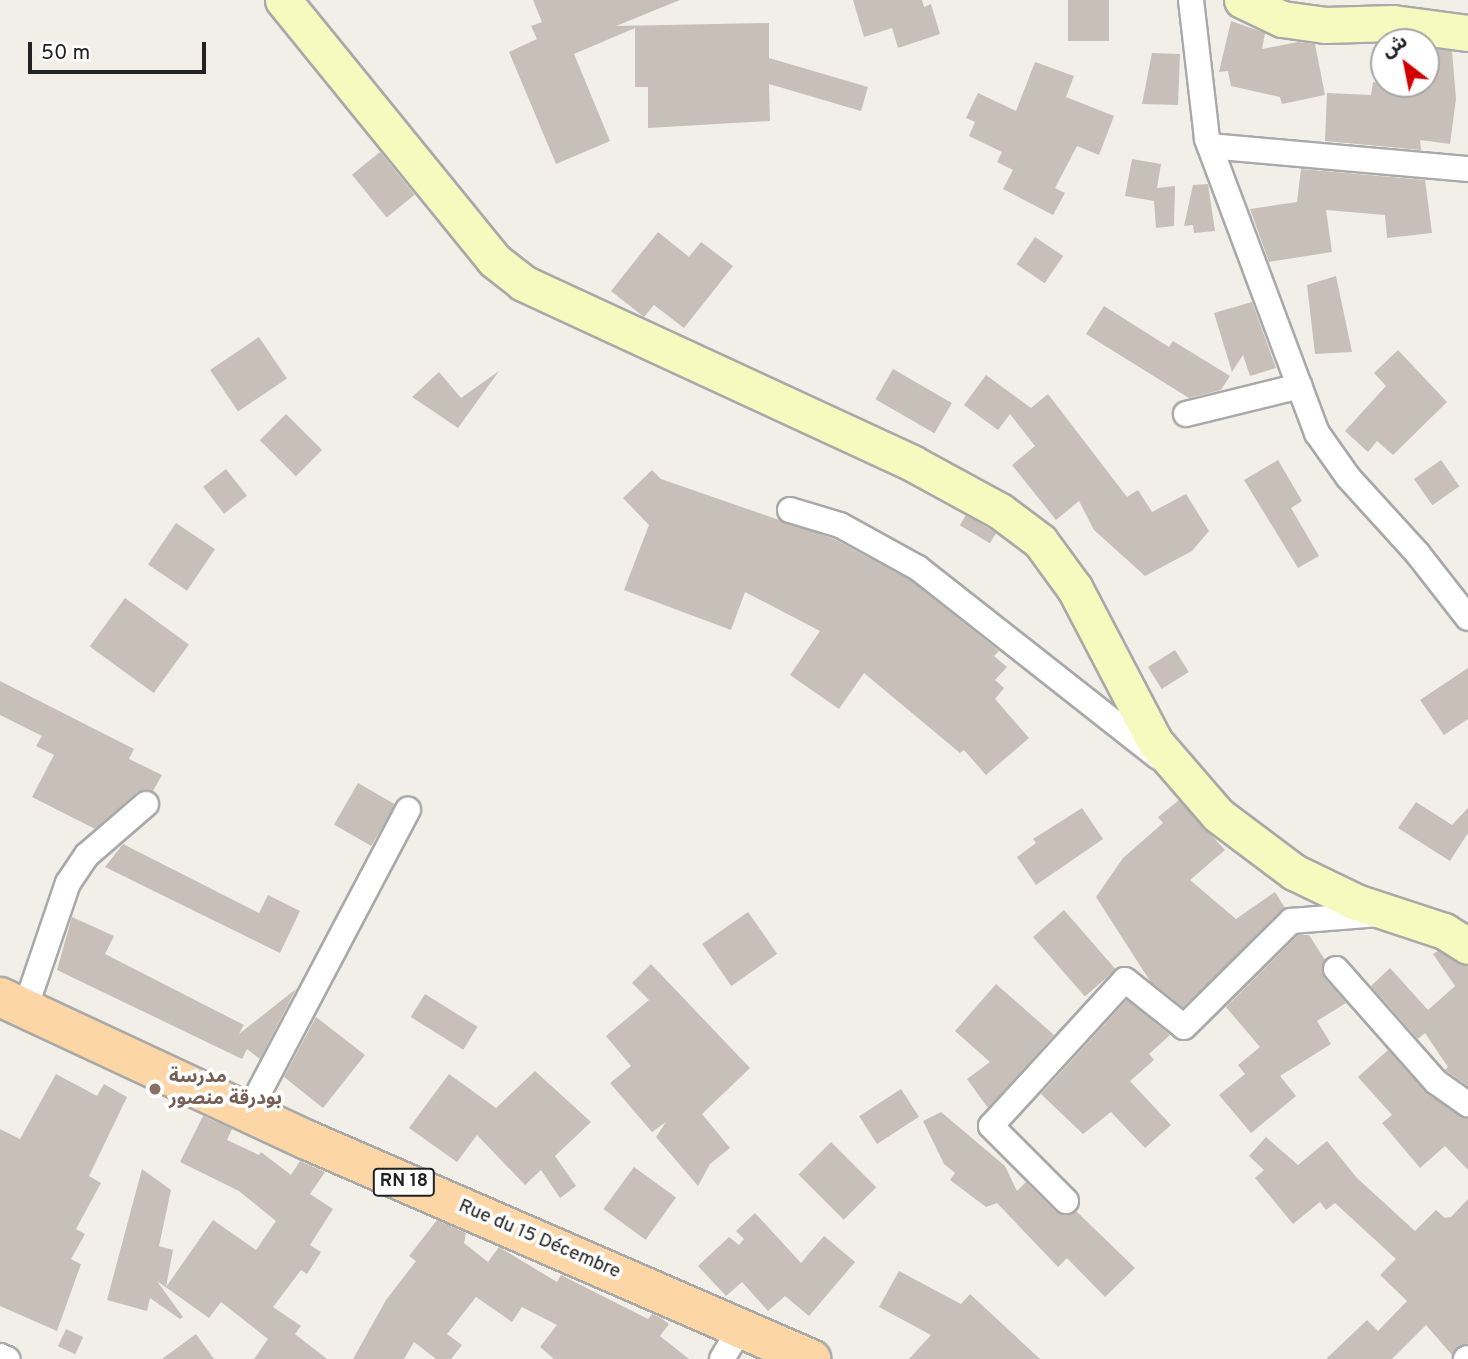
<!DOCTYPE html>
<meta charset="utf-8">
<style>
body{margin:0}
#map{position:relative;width:1468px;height:1359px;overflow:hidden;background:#f2efe9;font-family:Overpass,"Noto Sans Arabic",sans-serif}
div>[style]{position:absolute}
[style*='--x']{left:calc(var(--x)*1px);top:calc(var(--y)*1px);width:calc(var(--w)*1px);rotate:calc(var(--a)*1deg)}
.building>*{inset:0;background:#c7bfb8;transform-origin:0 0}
.roads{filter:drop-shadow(2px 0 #a9a9a9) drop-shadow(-2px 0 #a9a9a9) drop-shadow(0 2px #a9a9a9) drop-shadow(0 -2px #a9a9a9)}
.street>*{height:24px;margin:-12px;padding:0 12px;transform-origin:12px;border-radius:12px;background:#fff}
.secondary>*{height:35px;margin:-17.5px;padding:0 17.5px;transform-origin:17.5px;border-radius:17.5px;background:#f7fabf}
.primary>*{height:38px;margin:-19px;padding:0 19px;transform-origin:19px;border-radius:19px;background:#fcd6a4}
.dots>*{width:19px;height:19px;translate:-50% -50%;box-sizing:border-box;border:4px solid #fff;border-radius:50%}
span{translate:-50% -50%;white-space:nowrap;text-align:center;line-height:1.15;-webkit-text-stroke:7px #fff;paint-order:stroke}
.shield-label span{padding:2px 5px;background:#fff;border:2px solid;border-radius:5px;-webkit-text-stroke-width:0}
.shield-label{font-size:18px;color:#222;font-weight:700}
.education-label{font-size:19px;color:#785e54;font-weight:700}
.left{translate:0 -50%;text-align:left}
.street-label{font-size:19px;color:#222}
.north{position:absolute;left:1370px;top:28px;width:70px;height:70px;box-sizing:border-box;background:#fff;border:2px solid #a7a7a7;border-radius:50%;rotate:328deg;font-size:19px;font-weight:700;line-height:28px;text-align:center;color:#222}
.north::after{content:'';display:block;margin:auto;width:24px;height:32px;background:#d40000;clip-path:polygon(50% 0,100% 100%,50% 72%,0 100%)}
.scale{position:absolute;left:28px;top:42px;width:178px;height:32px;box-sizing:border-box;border:4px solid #222;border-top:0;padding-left:9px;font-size:21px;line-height:24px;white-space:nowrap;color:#222;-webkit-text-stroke:5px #fff;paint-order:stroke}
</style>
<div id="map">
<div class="building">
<i style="clip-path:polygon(533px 0,680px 0,616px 26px,769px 23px,769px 58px,868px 87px,861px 111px,769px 84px,770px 121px,648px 128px,648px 87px,635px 87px,635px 28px,574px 54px,610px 141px,556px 164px,509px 52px,537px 39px,531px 26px,542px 22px)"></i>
<i style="clip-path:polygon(853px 0,922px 0,924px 7px,931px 4px,940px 34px,898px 48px,892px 28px,864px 37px)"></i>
<i style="left:1068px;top:0;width:41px;height:41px"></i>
<i style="clip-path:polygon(1231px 21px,1265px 33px,1262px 49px,1298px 42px,1315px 44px,1325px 95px,1282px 104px,1280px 97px,1231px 86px,1228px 71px,1219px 72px)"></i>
<i style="clip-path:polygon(1426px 48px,1452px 51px,1456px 99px,1450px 144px,1420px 140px,1421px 150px,1325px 141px,1327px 93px,1371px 95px,1373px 82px,1426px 90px)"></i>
<i style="clip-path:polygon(1152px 53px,1180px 54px,1178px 105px,1142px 104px)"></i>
<i style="clip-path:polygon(1035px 62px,1074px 76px,1066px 97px,1114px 116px,1099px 155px,1077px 146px,1055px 188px,1065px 193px,1053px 215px,1003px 189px,1013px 170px,997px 162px,1002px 152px,969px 136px,975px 122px,966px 118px,978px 93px,1016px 111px)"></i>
<i style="left:380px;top:152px;width:55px;height:36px;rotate:51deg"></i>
<i style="clip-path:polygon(1132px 159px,1161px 164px,1157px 188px,1175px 186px,1174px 226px,1156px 228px,1154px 201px,1125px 196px)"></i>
<i style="clip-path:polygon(1301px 169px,1425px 180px,1432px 233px,1387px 238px,1385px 215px,1326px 210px,1332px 252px,1269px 262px,1250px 209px,1297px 202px)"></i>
<i style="clip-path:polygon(1208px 184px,1215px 231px,1194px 233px,1193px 225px,1184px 226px,1193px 185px)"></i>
<i style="clip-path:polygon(658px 232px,689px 257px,701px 242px,733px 266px,684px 328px,654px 305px,644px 317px,611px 291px)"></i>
<i style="left:1035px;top:237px;width:34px;height:33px;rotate:34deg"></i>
<i style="clip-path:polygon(1336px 276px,1352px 352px,1315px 354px,1307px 285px)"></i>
<i style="clip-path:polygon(1252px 302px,1276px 368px,1250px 376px,1243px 355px,1232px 372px,1214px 313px)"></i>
<i style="clip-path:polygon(1104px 306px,1169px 347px,1173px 341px,1230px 376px,1221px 390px,1189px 398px,1086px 334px)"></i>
<i style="left:259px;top:337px;width:50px;height:59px;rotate:56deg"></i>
<i style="clip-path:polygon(1398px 350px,1447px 402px,1393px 455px,1377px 441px,1368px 452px,1345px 431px,1386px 386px,1374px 373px)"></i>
<i style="left:893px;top:369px;width:68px;height:35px;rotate:30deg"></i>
<i style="clip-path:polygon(499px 371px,458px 428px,412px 397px,439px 372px,461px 398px)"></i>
<i style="clip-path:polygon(986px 375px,1031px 408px,1048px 394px,1127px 497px,1138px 490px,1152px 512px,1186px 494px,1209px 531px,1192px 551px,1145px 576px,1094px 530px,1079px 501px,1056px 520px,1012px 465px,1035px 446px,1010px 414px,998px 430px,964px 405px)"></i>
<i style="left:286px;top:414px;width:51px;height:37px;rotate:45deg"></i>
<i style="clip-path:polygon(1278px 460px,1302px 501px,1291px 508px,1319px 556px,1298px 568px,1244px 480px)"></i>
<i style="left:1441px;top:460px;width:32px;height:33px;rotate:55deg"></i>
<i style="left:226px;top:469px;width:34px;height:29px;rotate:52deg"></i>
<i style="clip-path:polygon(652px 470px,661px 479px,834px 539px,910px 580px,999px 651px,994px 656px,1007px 667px,995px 680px,1004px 688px,995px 699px,1029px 738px,986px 775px,964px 750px,960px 753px,864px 673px,839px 709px,790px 675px,820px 631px,745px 592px,731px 630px,624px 590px,649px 525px,623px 498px)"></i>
<i style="left:966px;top:515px;width:35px;height:12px;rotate:31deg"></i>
<i style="left:176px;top:523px;width:47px;height:50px;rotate:34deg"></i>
<i style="left:125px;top:598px;width:79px;height:60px;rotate:36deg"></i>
<i style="left:1175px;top:650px;width:26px;height:32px;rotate:58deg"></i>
<i style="clip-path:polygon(1468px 668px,1468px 719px,1444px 735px,1420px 700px)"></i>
<i style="clip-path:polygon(0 681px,134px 749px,129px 759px,162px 775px,153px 791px,137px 792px,95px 829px,32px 797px,54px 755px,36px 746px,42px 736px,0 715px)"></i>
<i style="left:358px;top:783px;width:43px;height:48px;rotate:30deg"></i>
<i style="clip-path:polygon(1179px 800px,1225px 850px,1190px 880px,1236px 919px,1275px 892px,1285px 908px,1183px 1007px,1150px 981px,1096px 897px,1123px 858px,1163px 823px,1158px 817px)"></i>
<i style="clip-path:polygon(1416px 802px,1452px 825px,1468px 808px,1468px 833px,1450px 861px,1398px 828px)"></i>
<i style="clip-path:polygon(1082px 808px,1103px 839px,1036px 885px,1017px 857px,1036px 843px,1033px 839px)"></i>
<i style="clip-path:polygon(123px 844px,259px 913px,268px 895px,300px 911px,280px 953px,105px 867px)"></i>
<i style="left:1064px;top:910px;width:79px;height:41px;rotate:49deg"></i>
<i style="left:748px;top:912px;width:51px;height:56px;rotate:55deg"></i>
<i style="clip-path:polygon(72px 917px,114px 936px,105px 954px,244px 1025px,239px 1034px,296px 989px,260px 1059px,247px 1049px,242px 1059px,57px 970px)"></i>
<i style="clip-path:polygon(1298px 935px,1309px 935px,1325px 960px,1324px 978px,1346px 1003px,1317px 1021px,1331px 1044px,1280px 1076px,1296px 1096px,1251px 1133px,1219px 1095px,1245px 1074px,1238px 1065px,1260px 1047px,1226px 1007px)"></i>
<i style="clip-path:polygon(1438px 951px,1468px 966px,1468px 1086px,1445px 1070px,1448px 1067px,1425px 1033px,1418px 1039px,1371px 986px,1390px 968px,1428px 1010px,1455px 986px,1433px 954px)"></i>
<i style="clip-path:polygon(651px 964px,750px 1068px,702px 1114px,730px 1148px,710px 1164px,698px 1186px,656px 1137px,666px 1122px,652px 1132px,610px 1083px,631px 1066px,606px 1036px,649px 1000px,632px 983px)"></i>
<i style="clip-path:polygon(996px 984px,1054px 1035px,988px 1108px,967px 1079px,990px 1062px,955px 1031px)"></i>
<i style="left:425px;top:994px;width:62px;height:27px;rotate:32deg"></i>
<i style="clip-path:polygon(1127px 1000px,1170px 1035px,1149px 1054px,1154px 1060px,1130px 1081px,1171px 1125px,1145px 1148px,1111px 1112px,1083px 1134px,1041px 1094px)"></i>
<i style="clip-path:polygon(316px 1017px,365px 1055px,323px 1108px,284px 1077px)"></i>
<i style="clip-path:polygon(1388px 1050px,1427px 1094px,1468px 1119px,1468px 1170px,1445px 1146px,1420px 1168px,1382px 1123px,1392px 1115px,1358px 1077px)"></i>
<i style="clip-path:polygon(535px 1071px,591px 1122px,555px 1156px,576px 1186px,560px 1198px,541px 1170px,525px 1185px,477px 1135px,457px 1162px,409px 1128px,449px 1074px,496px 1108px)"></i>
<i style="clip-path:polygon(56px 1074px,97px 1096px,104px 1084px,127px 1097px,89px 1176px,101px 1183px,76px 1229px,85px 1234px,71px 1259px,81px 1264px,57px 1331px,0 1306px,0 1129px,20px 1139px)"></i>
<i style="left:901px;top:1089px;width:33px;height:50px;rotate:57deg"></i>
<i style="clip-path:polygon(941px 1112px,1005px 1166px,1017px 1191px,1026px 1182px,1056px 1212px,1069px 1215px,1076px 1211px,1135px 1268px,1105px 1297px,1067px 1258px,1058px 1267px,997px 1203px,986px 1207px,950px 1180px,955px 1173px,944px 1164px,923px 1121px)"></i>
<i style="clip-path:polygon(203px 1116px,232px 1129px,227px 1140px,259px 1155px,261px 1152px,291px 1175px,300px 1161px,325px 1172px,310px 1194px,333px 1209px,310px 1245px,321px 1252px,307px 1274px,301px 1270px,273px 1307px,301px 1326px,295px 1334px,327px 1359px,254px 1359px,268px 1339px,221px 1302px,209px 1318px,157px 1281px,183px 1317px,180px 1319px,150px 1298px,147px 1311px,107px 1300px,142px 1169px,171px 1190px,159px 1246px,173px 1250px,166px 1287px,213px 1220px,256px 1250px,276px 1221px,239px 1191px,180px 1162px)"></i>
<i style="clip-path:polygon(1266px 1137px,1298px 1165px,1327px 1141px,1357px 1178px,1415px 1231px,1436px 1210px,1445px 1218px,1451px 1217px,1468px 1199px,1468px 1343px,1452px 1355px,1426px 1325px,1392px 1359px,1326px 1359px,1367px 1320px,1378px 1331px,1407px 1301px,1380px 1275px,1396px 1259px,1335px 1203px,1326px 1210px,1320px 1202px,1293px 1224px,1255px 1178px,1264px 1170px,1249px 1156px)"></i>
<i style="left:831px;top:1142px;width:64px;height:46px;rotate:45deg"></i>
<i style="left:634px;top:1167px;width:52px;height:52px;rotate:36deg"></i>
<i style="clip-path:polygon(755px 1213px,801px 1263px,824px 1236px,855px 1262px,809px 1316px,785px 1296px,768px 1311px,742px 1282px,726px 1296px,698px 1266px,729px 1237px,739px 1245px,744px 1239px,736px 1231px)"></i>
<i style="clip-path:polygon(437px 1220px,466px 1233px,464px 1243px,488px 1262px,499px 1247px,557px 1282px,561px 1275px,648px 1319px,652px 1314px,661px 1318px,669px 1324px,660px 1336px,689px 1359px,554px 1359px,540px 1347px,557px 1325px,522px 1307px,512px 1322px,476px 1297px,447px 1334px,462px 1345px,451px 1359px,436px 1359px,414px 1342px,404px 1359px,353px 1359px,386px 1300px,416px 1261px,409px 1256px)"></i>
<i style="clip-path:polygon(899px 1271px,961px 1304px,970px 1294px,1040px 1359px,909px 1359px,931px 1335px,879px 1307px)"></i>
<i style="left:66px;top:1329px;width:19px;height:19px;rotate:25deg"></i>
<i style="clip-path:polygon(196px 1334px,214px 1359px,162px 1359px)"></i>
</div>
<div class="roads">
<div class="street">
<i style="--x:1191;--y:0;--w:140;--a:83.4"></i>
<i style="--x:1207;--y:139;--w:314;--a:69.5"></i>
<i style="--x:1317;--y:433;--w:54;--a:54.8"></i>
<i style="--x:1348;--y:477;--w:104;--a:47.7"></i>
<i style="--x:1418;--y:554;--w:81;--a:52"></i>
<i style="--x:1210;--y:146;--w:259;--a:5.1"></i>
<i style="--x:1186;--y:414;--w:117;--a:-13.8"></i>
<i style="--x:790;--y:510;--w:52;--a:16.7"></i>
<i style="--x:840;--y:525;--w:89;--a:28.9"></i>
<i style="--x:918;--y:568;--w:305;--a:38.2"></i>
<i style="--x:1336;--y:969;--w:151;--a:48.5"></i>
<i style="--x:1436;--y:1082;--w:39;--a:35"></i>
<i style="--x:25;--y:1009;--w:133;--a:-71.2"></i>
<i style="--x:68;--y:883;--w:34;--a:-56"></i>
<i style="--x:87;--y:855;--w:78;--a:-40.8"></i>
<i style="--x:248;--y:1113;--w:343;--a:-62.2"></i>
<i style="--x:1066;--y:1201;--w:106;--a:-135"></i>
<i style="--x:991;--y:1126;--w:198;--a:-47.5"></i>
<i style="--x:1125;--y:980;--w:75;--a:38.5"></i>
<i style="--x:1184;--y:1027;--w:151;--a:-44.7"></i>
<i style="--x:1291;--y:921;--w:88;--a:-4.5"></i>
<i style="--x:0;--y:1356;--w:8;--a:23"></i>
<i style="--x:722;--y:1359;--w:37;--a:-59"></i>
<i style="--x:1466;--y:1359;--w:2;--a:-27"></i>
</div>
<div class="secondary">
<i style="--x:283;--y:0;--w:335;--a:50.9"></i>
<i style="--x:494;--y:260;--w:37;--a:38"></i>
<i style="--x:523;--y:283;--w:429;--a:24.8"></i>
<i style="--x:912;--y:463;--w:100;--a:28.6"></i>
<i style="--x:1000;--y:511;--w:50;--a:36.9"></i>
<i style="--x:1040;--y:541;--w:59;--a:53.9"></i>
<i style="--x:1075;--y:589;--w:173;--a:62.4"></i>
<i style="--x:1155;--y:742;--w:96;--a:49.2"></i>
<i style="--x:1218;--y:815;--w:95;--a:36.9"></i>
<i style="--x:1294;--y:872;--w:69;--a:25.8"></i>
<i style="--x:1356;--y:902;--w:93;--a:18.2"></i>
<i style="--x:1444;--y:931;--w:28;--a:32"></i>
<i style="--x:1242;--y:0;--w:44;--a:25.4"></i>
<i style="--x:1282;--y:19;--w:43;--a:7.9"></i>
<i style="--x:1325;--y:25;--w:68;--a:-1.7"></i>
<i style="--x:1393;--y:23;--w:76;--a:7.6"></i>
</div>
<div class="primary">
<i style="--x:0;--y:997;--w:339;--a:25"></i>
<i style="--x:307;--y:1140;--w:550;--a:23.49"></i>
</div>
</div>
<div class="dots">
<i style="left:155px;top:1089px;background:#8d6e63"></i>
</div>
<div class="shield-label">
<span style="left:404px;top:1182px">RN 18</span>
</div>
<div class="education-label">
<span class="left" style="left:169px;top:1089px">مدرسة<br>بودرقة منصور</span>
</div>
<div class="street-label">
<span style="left:539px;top:1240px;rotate:23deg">Rue du 15 Décembre</span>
</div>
<div class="north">ش</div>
<div class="scale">50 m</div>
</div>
